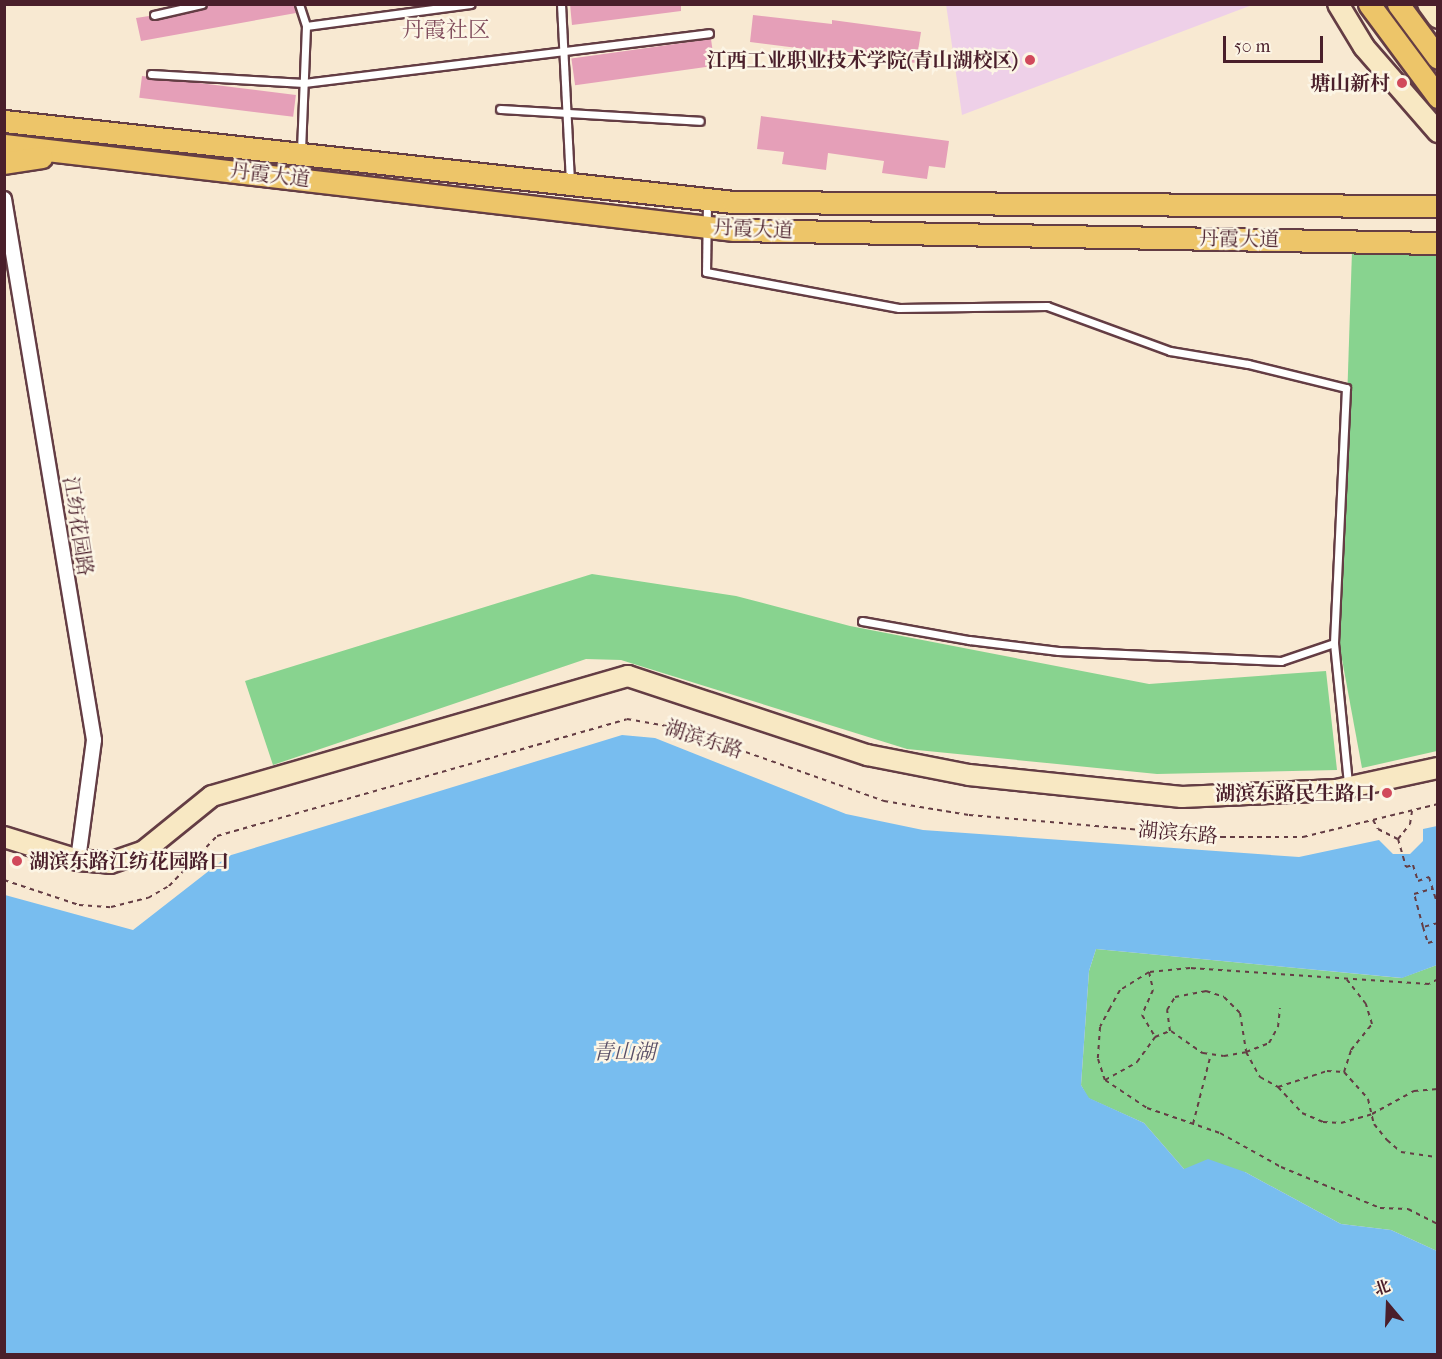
<!DOCTYPE html>
<meta charset="utf-8">
<style>
body{margin:0}
#map{position:relative;width:1442px;height:1359px;overflow:hidden;background:#f8e9d2;font-family:"IM FELL French Canon","Noto Serif SC",serif}
div>[style]{position:absolute}
[style*='--x']{left:calc(var(--x)*1px);top:calc(var(--y)*1px);width:calc(var(--w)*1px);rotate:calc(var(--a)*1deg)}
.built>*{inset:0;background:#eed0e8}
.green>*{inset:0;background:#88d38f}
.water>*{inset:0;background:#78bdef}
.building>*{inset:0;background:#e59fb8;transform-origin:0 0}
.path>*{height:2px;margin-top:-1px;transform-origin:0;background:repeating-linear-gradient(90deg,#643d44 0 4.5px,transparent 0 9px)}
.roads{filter:drop-shadow(2px 0 #643d44) drop-shadow(-2px 0 #643d44) drop-shadow(0 2px #643d44) drop-shadow(0 -2px #643d44)}
.lane>*{height:7px;margin:-3.5px;padding:0 3.5px;transform-origin:3.5px;border-radius:3.5px;background:#fff}
.street>*{height:14px;margin:-7px;padding:0 7px;transform-origin:7px;border-radius:7px;background:#fff}
.secondary>*{height:20px;margin:-10px;padding:0 10px;transform-origin:10px;border-radius:10px;background:#f8e8c3}
.primary>*{height:21px;margin:-10.5px;padding:0 10.5px;transform-origin:10.5px;border-radius:10.5px;background:#edc569}
.dots>*{width:16px;height:16px;translate:-50% -50%;box-sizing:border-box;border:3px solid #fcf5e5;border-radius:50%}
span{translate:-50% -50%;white-space:nowrap;text-align:center;line-height:1.15;-webkit-text-stroke:5px #fcf5e5;paint-order:stroke}
.poi-label{font-size:20px;color:#4a1f2b;font-weight:700}
.right{translate:-100% -50%;text-align:right}
.left{translate:0 -50%;text-align:left}
.street-label{font-size:20px;color:#4a1f2b}
.water-label{font-size:21px;color:#584e66;font-style:italic}
.quarter-label{font-size:22px;color:#804c5c}
.frame{position:absolute;inset:0;border:6px solid #4a1f2b;pointer-events:none}
.north{position:absolute;left:1358px;top:1275px;width:60px;height:60px;-webkit-text-stroke:4px #fcf5e5;paint-order:stroke;rotate:341deg;font-size:16px;font-weight:700;line-height:24px;text-align:center;color:#4a1f2b}
.north::after{content:'';display:block;margin:auto;width:21px;height:27px;background:#4a1f2b;clip-path:polygon(50% 0,100% 100%,50% 72%,0 100%)}
.scale{position:absolute;left:1223px;top:36px;width:100px;height:27px;box-sizing:border-box;border:3px solid #4a1f2b;border-top:0;padding-left:8px;font-size:18px;line-height:21px;white-space:nowrap;color:#4a1f2b;-webkit-text-stroke:4px #fcf5e5;paint-order:stroke}
</style>
<div id="map">
<div class="built">
<i style="clip-path:polygon(946px 4px,1252px 4px,1252px 5px,962px 115px)"></i>
</div>
<div class="green">
<i style="clip-path:polygon(1352px 251px,1438px 252px,1437px 751px,1362px 768px,1339px 643px)"></i>
<i style="clip-path:polygon(592px 574px,736px 596px,850px 626px,1149px 684px,1326px 671px,1337px 770px,1157px 774px,907px 749px,621px 660px,586px 659px,273px 765px,245px 681px)"></i>
<i style="clip-path:polygon(1096px 949px,1401px 978px,1437px 965px,1437px 1251px,1391px 1230px,1341px 1224px,1245px 1172px,1184px 1169px,1144px 1123px,1088px 1098px,1081px 1085px,1089px 971px)"></i>
</div>
<div class="water">
<i style="clip-path:polygon(622px 735px,655px 738px,846px 814px,923px 830px,1299px 857px,1379px 840px,1393px 854px,1410px 854px,1423px 841px,1423px 829px,1437px 826px,1437px 965px,1402px 978px,1096px 949px,1089px 971px,1081px 1085px,1089px 1098px,1144px 1123px,1184px 1169px,1208px 1159px,1245px 1172px,1341px 1224px,1391px 1230px,1437px 1251px,1437px 1354px,5px 1354px,5px 895px,133px 930px,228px 856px)"></i>
</div>
<div class="building">
<i style="clip-path:polygon(294px 4px,296px 13px,141px 41px,136px 18px,149px 16px,155px 20px,214px 4px)"></i>
<i style="clip-path:polygon(570px 4px,681px 4px,681px 11px,572px 25px)"></i>
<i style="clip-path:polygon(753px 15px,832px 24px,832px 20px,921px 32px,916px 63px,750px 42px)"></i>
<i style="left:711px;top:39px;width:27px;height:141px;rotate:82deg"></i>
<i style="left:142px;top:76px;width:155px;height:22px;rotate:7deg"></i>
<i style="clip-path:polygon(761px 116px,949px 141px,945px 168px,929px 166px,927px 179px,882px 173px,884px 161px,828px 153px,826px 170px,782px 164px,784px 152px,757px 149px)"></i>
</div>
<div class="path">
<i style="--x:1373;--y:820;--w:10;--a:61"></i>
<i style="--x:1378;--y:829;--w:22;--a:27"></i>
<i style="--x:1398;--y:839;--w:19;--a:-51"></i>
<i style="--x:1410;--y:824;--w:13;--a:-81"></i>
<i style="--x:1398;--y:839;--w:29;--a:74"></i>
<i style="--x:1406;--y:867;--w:7;--a:-16"></i>
<i style="--x:1413;--y:865;--w:17;--a:73"></i>
<i style="--x:1418;--y:881;--w:12;--a:-20"></i>
<i style="--x:1429;--y:877;--w:31;--a:73"></i>
<i style="--x:4;--y:880;--w:79;--a:18.4"></i>
<i style="--x:79;--y:905;--w:32;--a:4"></i>
<i style="--x:111;--y:907;--w:38;--a:-14"></i>
<i style="--x:148;--y:898;--w:24;--a:-30"></i>
<i style="--x:169;--y:886;--w:69;--a:-46.2"></i>
<i style="--x:217;--y:836;--w:426;--a:-15.9"></i>
<i style="--x:627;--y:719;--w:52;--a:10"></i>
<i style="--x:678;--y:728;--w:219;--a:19.5"></i>
<i style="--x:884;--y:801;--w:86;--a:9.4"></i>
<i style="--x:969;--y:815;--w:253;--a:5"></i>
<i style="--x:1221;--y:837;--w:82;--a:0"></i>
<i style="--x:1303;--y:837;--w:139;--a:-13.7"></i>
<i style="--x:1438;--y:923;--w:16;--a:165"></i>
<i style="--x:1423;--y:927;--w:17;--a:73"></i>
<i style="--x:1428;--y:943;--w:10;--a:-17"></i>
<i style="--x:1423;--y:927;--w:34;--a:-105"></i>
<i style="--x:1414;--y:894;--w:19;--a:-16"></i>
<i style="--x:1149;--y:972;--w:18;--a:77"></i>
<i style="--x:1153;--y:990;--w:27;--a:114"></i>
<i style="--x:1142;--y:1015;--w:26;--a:59"></i>
<i style="--x:1438;--y:979;--w:10;--a:151"></i>
<i style="--x:1429;--y:984;--w:240;--a:-176.2"></i>
<i style="--x:1190;--y:968;--w:41;--a:174.4"></i>
<i style="--x:1149;--y:972;--w:34;--a:148"></i>
<i style="--x:1120;--y:990;--w:21;--a:119"></i>
<i style="--x:1110;--y:1008;--w:21;--a:118"></i>
<i style="--x:1100;--y:1027;--w:32;--a:94"></i>
<i style="--x:1098;--y:1059;--w:22;--a:72"></i>
<i style="--x:1105;--y:1080;--w:50;--a:33.7"></i>
<i style="--x:1147;--y:1108;--w:77;--a:18.9"></i>
<i style="--x:1220;--y:1133;--w:70;--a:29.1"></i>
<i style="--x:1281;--y:1167;--w:107;--a:22.5"></i>
<i style="--x:1380;--y:1208;--w:28;--a:2"></i>
<i style="--x:1408;--y:1209;--w:34;--a:27"></i>
<i style="--x:1171;--y:1031;--w:39;--a:35"></i>
<i style="--x:1203;--y:1053;--w:21;--a:8"></i>
<i style="--x:1224;--y:1056;--w:22;--a:-10"></i>
<i style="--x:1246;--y:1052;--w:25;--a:-21"></i>
<i style="--x:1269;--y:1043;--w:18;--a:-61"></i>
<i style="--x:1278;--y:1027;--w:19;--a:-84"></i>
<i style="--x:1344;--y:1072;--w:23;--a:-72"></i>
<i style="--x:1351;--y:1050;--w:33;--a:-51"></i>
<i style="--x:1372;--y:1024;--w:21;--a:-107"></i>
<i style="--x:1366;--y:1004;--w:31;--a:-128"></i>
<i style="--x:1105;--y:1080;--w:37;--a:-29"></i>
<i style="--x:1137;--y:1062;--w:31;--a:-54"></i>
<i style="--x:1155;--y:1037;--w:16;--a:-22"></i>
<i style="--x:1170;--y:1031;--w:21;--a:-98"></i>
<i style="--x:1167;--y:1010;--w:15;--a:-58"></i>
<i style="--x:1175;--y:997;--w:32;--a:-11"></i>
<i style="--x:1206;--y:991;--w:19;--a:18"></i>
<i style="--x:1224;--y:997;--w:23;--a:45"></i>
<i style="--x:1240;--y:1013;--w:39;--a:81"></i>
<i style="--x:1246;--y:1052;--w:29;--a:61"></i>
<i style="--x:1260;--y:1077;--w:21;--a:29"></i>
<i style="--x:1278;--y:1087;--w:52;--a:-18.1"></i>
<i style="--x:1327;--y:1071;--w:17;--a:3"></i>
<i style="--x:1344;--y:1072;--w:36;--a:48"></i>
<i style="--x:1368;--y:1099;--w:26;--a:77"></i>
<i style="--x:1374;--y:1124;--w:21;--a:51"></i>
<i style="--x:1387;--y:1140;--w:18;--a:41"></i>
<i style="--x:1401;--y:1152;--w:37;--a:8"></i>
<i style="--x:1278;--y:1087;--w:35;--a:47"></i>
<i style="--x:1302;--y:1113;--w:23;--a:23"></i>
<i style="--x:1323;--y:1122;--w:18;--a:3"></i>
<i style="--x:1341;--y:1123;--w:32;--a:-16"></i>
<i style="--x:1372;--y:1114;--w:48;--a:-28.7"></i>
<i style="--x:1414;--y:1091;--w:24;--a:-5"></i>
<i style="--x:1193;--y:1124;--w:72;--a:-75.6"></i>
</div>
<div class="roads">
<div class="lane">
<i style="--x:299;--y:4;--w:23;--a:72"></i>
<i style="--x:306;--y:26;--w:126;--a:92.3"></i>
<i style="--x:561;--y:4;--w:178;--a:87.1"></i>
<i style="--x:154;--y:15;--w:49;--a:-12.9"></i>
<i style="--x:306;--y:26;--w:166;--a:-7.6"></i>
<i style="--x:151;--y:74;--w:153;--a:3.4"></i>
<i style="--x:304;--y:83;--w:408;--a:-7"></i>
<i style="--x:500;--y:109;--w:200;--a:3.4"></i>
<i style="--x:707;--y:202;--w:70;--a:90.8"></i>
<i style="--x:706;--y:272;--w:196;--a:10.6"></i>
<i style="--x:899;--y:308;--w:148;--a:-0.8"></i>
<i style="--x:1047;--y:306;--w:131;--a:20.1"></i>
<i style="--x:1170;--y:351;--w:79;--a:9.5"></i>
<i style="--x:1248;--y:364;--w:101;--a:13.8"></i>
<i style="--x:1346;--y:388;--w:255;--a:92.7"></i>
<i style="--x:1334;--y:643;--w:142;--a:84.3"></i>
<i style="--x:862;--y:621;--w:109;--a:10.1"></i>
<i style="--x:969;--y:640;--w:90;--a:7"></i>
<i style="--x:1058;--y:651;--w:223;--a:2.6"></i>
<i style="--x:1281;--y:661;--w:56;--a:-18.8"></i>
</div>
<div class="street">
<i style="--x:4;--y:199;--w:548;--a:80.55"></i>
<i style="--x:94;--y:740;--w:121;--a:97.6"></i>
</div>
<div class="secondary">
<i style="--x:1338;--y:4;--w:50;--a:58.8"></i>
<i style="--x:1364;--y:47;--w:113;--a:49"></i>
<i style="--x:1428;--y:4;--w:17;--a:54"></i>
<i style="--x:4;--y:837;--w:77;--a:17.3"></i>
<i style="--x:78;--y:860;--w:32;--a:5"></i>
<i style="--x:110;--y:863;--w:36;--a:-19"></i>
<i style="--x:144;--y:851;--w:87;--a:-39"></i>
<i style="--x:212;--y:796;--w:433;--a:-16.1"></i>
<i style="--x:628;--y:676;--w:252;--a:18.3"></i>
<i style="--x:867;--y:755;--w:104;--a:11.1"></i>
<i style="--x:969;--y:775;--w:214;--a:5.9"></i>
<i style="--x:1182;--y:797;--w:154;--a:-2.6"></i>
<i style="--x:1336;--y:790;--w:104;--a:-12.2"></i>
</div>
<div class="primary">
<i style="--x:1369;--y:4;--w:116;--a:53.4"></i>
<i style="--x:1398;--y:4;--w:67;--a:53.5"></i>
<i style="--x:4;--y:121;--w:733;--a:6.34"></i>
<i style="--x:733;--y:202;--w:705;--a:0.33"></i>
<i style="--x:4;--y:145;--w:735;--a:6.64"></i>
<i style="--x:734;--y:230;--w:704;--a:1.06"></i>
<i style="--x:4;--y:163;--w:38;--a:-9"></i>
</div>
</div>
<div class="dots">
<i style="left:1030px;top:60px;background:#d1495b"></i>
<i style="left:1402px;top:83px;background:#d1495b"></i>
<i style="left:1387px;top:793px;background:#d1495b"></i>
<i style="left:17px;top:861px;background:#d1495b"></i>
</div>
<div class="poi-label">
<span class="right" style="left:1018px;top:60px">江西工业职业技术学院(青山湖校区)</span>
<span class="right" style="left:1390px;top:83px">塘山新村</span>
<span class="right" style="left:1375px;top:793px">湖滨东路民生路口</span>
<span class="left" style="left:29px;top:861px">湖滨东路江纺花园路口</span>
</div>
<div class="street-label">
<span style="left:270px;top:175px;rotate:7deg">丹霞大道</span>
<span style="left:753px;top:229px;rotate:3deg">丹霞大道</span>
<span style="left:1239px;top:239px;rotate:1deg">丹霞大道</span>
<span style="left:78px;top:526px;rotate:81deg">江纺花园路</span>
<span style="left:704px;top:739px;rotate:18deg">湖滨东路</span>
<span style="left:1178px;top:833px;rotate:5deg">湖滨东路</span>
</div>
<div class="water-label">
<span style="left:624px;top:1052px">青山湖</span>
</div>
<div class="quarter-label">
<span style="left:446px;top:31px">丹霞社区</span>
</div>
<div class="frame"></div>
<div class="north">北</div>
<div class="scale">50 m</div>
</div>
